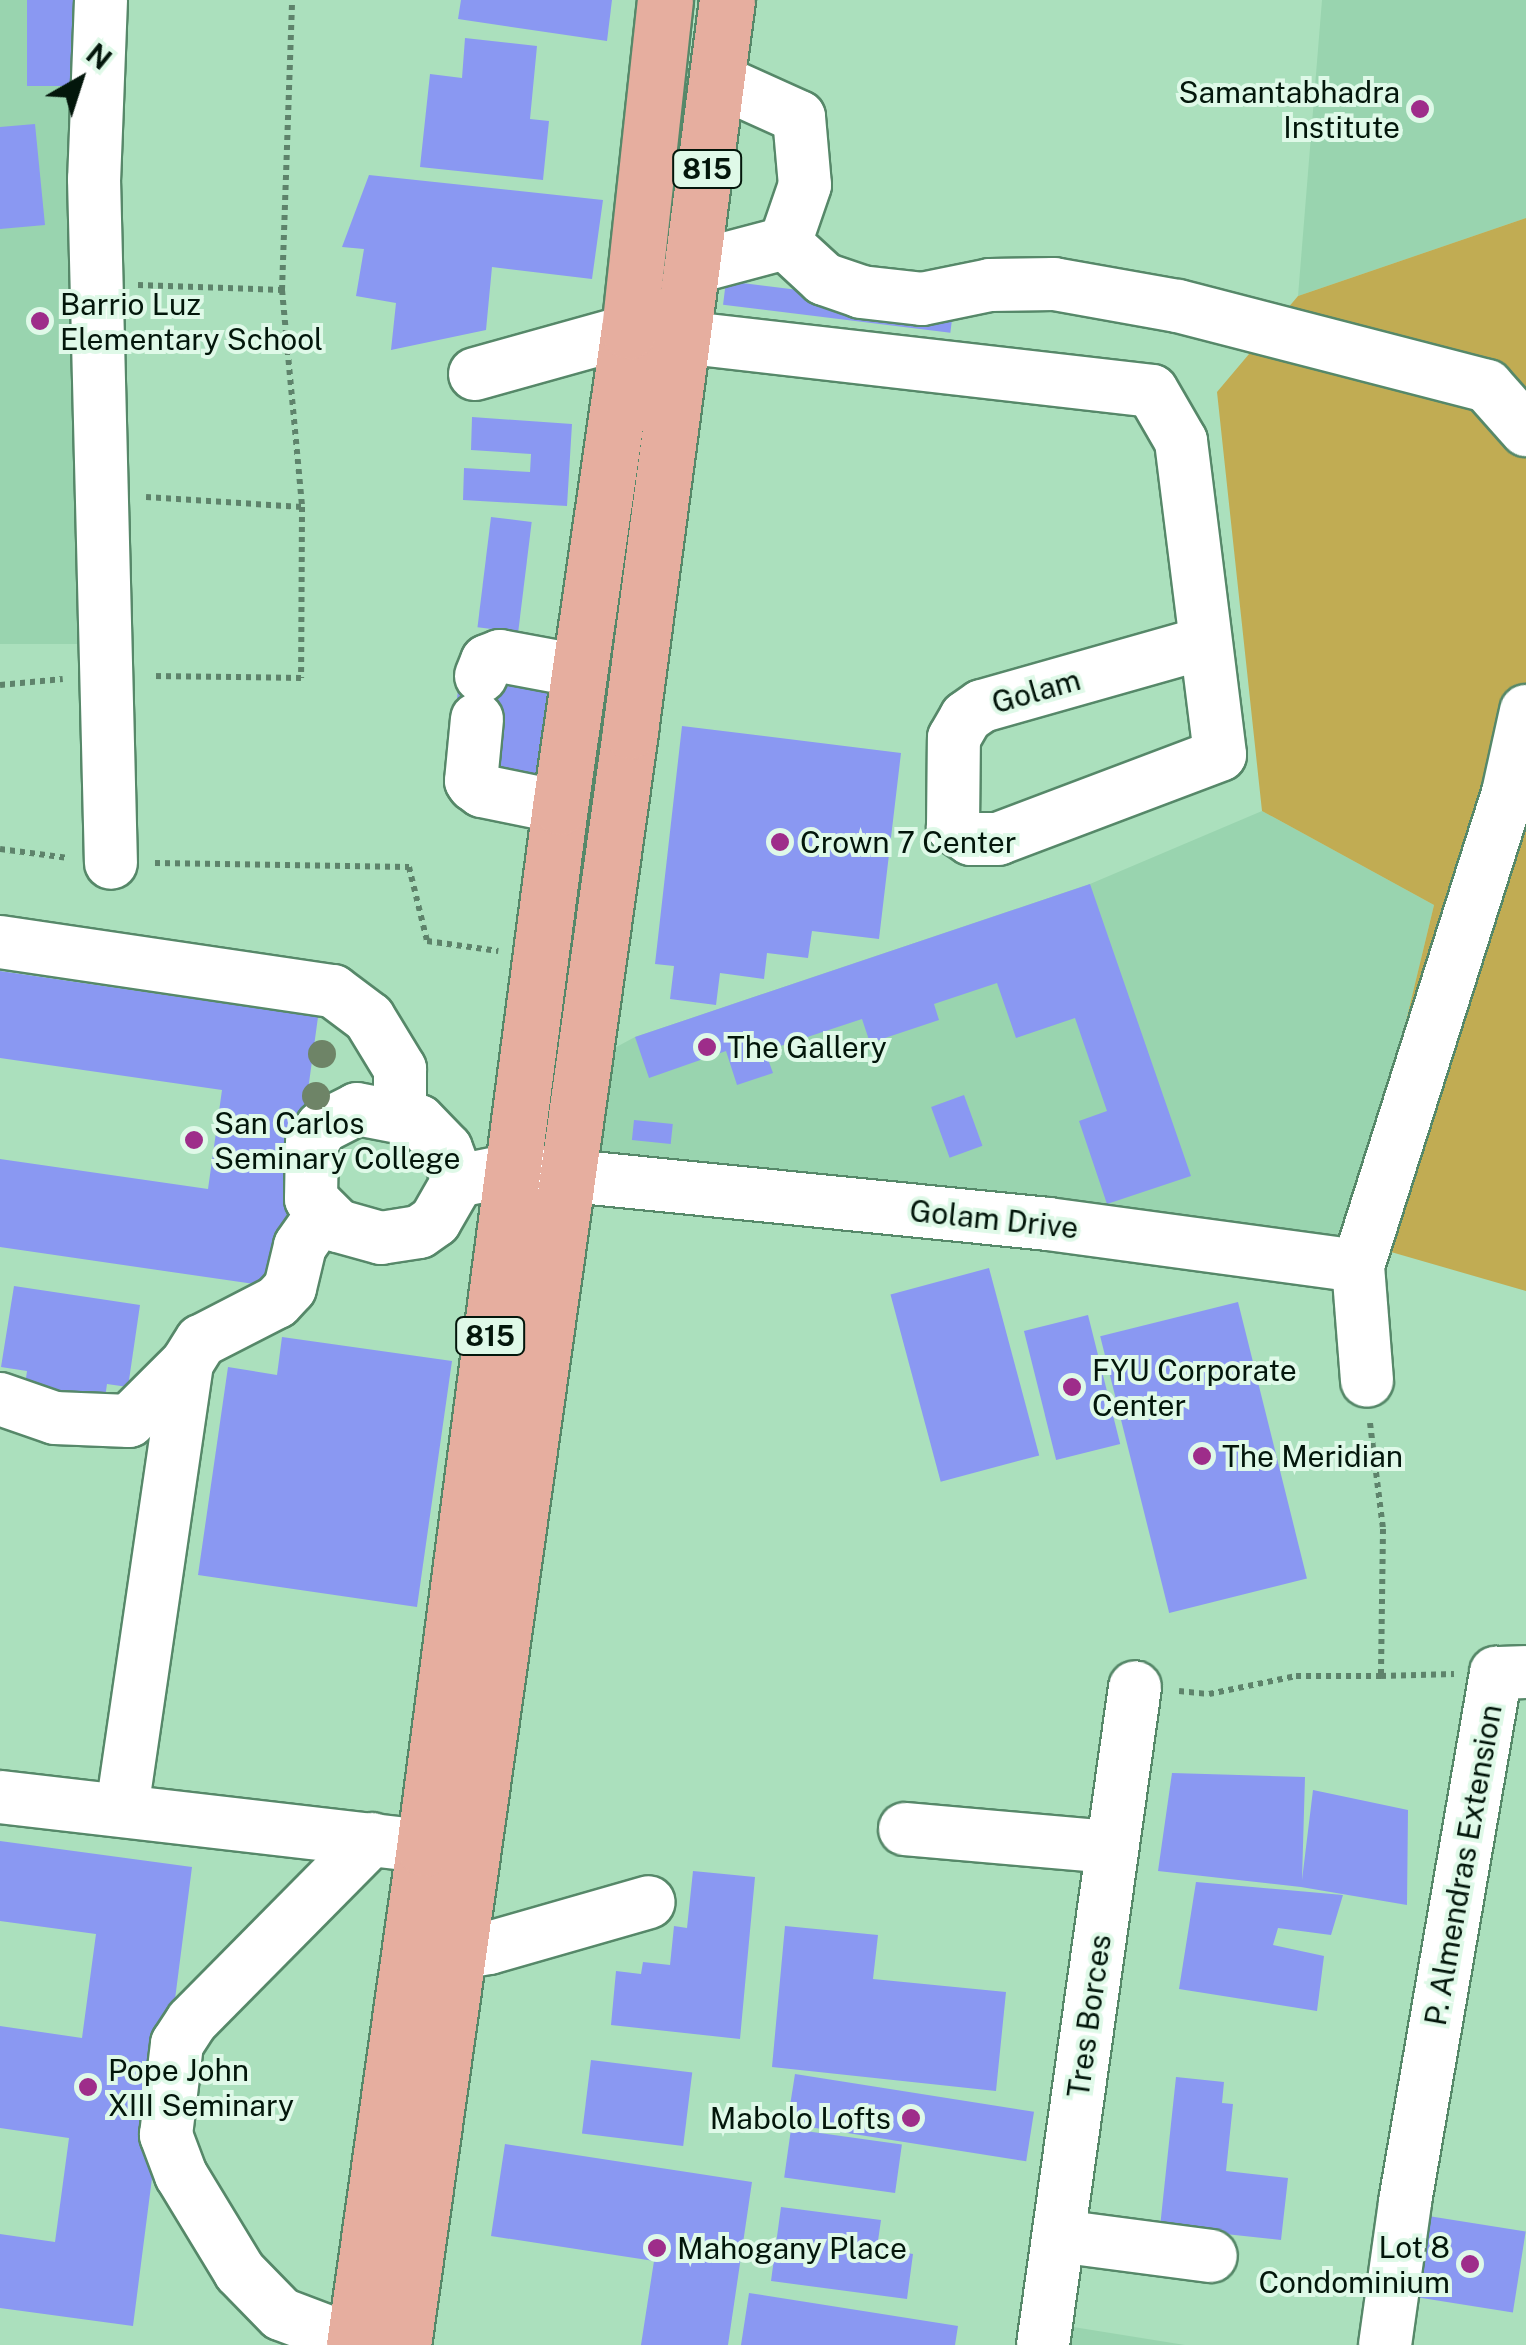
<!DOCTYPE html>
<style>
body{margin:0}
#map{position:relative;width:1526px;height:2345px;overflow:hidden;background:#abe0bd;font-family:"Public Sans",sans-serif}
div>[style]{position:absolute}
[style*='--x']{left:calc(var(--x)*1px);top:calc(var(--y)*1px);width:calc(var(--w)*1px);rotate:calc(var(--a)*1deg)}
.built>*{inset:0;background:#99d4af;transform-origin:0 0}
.green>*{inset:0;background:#c1ac53}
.building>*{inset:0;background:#8a98f2;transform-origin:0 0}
.path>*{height:6px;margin-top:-3px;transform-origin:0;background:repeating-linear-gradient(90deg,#5e836b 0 5px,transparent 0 10px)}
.roads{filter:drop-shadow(2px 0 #568869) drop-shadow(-2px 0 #568869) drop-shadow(0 2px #568869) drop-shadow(0 -2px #568869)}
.minor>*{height:52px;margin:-26px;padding:0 26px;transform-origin:26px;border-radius:26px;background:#fff}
.major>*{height:55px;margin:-27.5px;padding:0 27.5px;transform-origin:27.5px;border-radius:27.5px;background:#e6ae9f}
.trees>*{width:28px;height:28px;margin:-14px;border-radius:50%;background:#6e8467}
.dots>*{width:28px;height:28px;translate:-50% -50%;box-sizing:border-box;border:5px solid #dff9e8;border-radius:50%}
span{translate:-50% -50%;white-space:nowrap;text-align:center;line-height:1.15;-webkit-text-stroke:8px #dff9e8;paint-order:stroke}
.shield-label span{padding:2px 8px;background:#dff9e8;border:2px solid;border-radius:8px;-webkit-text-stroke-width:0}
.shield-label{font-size:28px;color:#03160b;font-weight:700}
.poi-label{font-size:30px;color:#03160b}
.right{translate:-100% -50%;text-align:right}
.left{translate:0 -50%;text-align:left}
.street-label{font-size:30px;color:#03160b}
.north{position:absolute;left:30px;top:30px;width:100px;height:100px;-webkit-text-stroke:8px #dff9e8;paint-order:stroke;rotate:39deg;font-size:28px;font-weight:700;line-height:40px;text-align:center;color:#03160b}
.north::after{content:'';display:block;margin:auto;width:35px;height:45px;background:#03160b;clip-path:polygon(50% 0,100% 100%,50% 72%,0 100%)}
</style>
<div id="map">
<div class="built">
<i style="left:0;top:0;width:83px;height:644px"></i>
<i style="clip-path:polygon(1322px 0,1526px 0,1526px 218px,1298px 296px)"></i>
<i style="clip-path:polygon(1262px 811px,1434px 905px,1353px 1241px,598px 1171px,607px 1052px,635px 1037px,1090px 884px)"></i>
<i style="clip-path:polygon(1067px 2326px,1185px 2345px,1064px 2345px)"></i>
</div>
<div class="green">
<i style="clip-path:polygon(1526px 218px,1526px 1291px,1353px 1241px,1434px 905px,1262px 811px,1217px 392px,1298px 296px)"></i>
</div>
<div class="building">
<i style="left:27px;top:0;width:50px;height:86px"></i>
<i style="clip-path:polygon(461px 0,612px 0,607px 41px,458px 19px)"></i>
<i style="clip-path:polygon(465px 38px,537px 46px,530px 119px,549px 121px,543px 180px,420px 167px,430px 74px,462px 78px)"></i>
<i style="clip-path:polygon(35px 124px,45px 225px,0 229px,0 127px)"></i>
<i style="clip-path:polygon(369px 175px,603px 200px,592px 279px,492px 267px,486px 330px,391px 350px,396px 303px,356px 296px,364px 249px,342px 247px)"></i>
<i style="left:726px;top:281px;width:229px;height:24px;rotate:7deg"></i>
<i style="clip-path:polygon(472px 417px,572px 424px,567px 506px,463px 500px,464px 468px,530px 472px,531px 454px,471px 450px)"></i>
<i style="left:491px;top:517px;width:41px;height:111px;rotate:7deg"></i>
<i style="clip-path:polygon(460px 673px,557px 687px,546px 777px,492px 769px,455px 716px)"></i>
<i style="clip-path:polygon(682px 726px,901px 753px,879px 939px,812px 931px,808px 958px,767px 953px,764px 979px,720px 973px,716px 1005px,670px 999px,674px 966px,655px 964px)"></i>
<i style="clip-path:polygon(1090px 884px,1191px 1176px,1107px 1204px,1079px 1121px,1107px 1111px,1075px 1018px,1016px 1038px,997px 983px,934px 1004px,939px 1020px,870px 1043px,862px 1019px,765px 1051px,773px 1073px,737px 1085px,726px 1051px,649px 1078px,635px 1037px)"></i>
<i style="clip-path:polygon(0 971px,318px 1017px,281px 1288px,0 1247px,0 1159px,208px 1189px,222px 1090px,0 1058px)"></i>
<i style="left:964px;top:1095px;width:54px;height:35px;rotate:70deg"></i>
<i style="left:634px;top:1120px;width:39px;height:20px;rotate:6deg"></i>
<i style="left:989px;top:1268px;width:194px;height:102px;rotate:75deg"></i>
<i style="clip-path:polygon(14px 1286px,140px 1305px,128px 1387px,107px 1384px,103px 1412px,23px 1399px,27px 1371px,1px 1367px)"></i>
<i style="left:1238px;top:1302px;width:285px;height:142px;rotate:76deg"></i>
<i style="left:1088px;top:1315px;width:133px;height:66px;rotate:76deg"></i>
<i style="clip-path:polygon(282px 1337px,452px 1361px,417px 1607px,198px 1575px,228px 1367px,277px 1375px)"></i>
<i style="clip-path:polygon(1172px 1773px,1305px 1777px,1302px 1880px,1313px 1790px,1408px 1810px,1407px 1905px,1301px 1887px,1158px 1871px)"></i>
<i style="clip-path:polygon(0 1841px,192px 1867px,133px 2326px,0 2308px,0 2234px,55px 2242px,69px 2138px,0 2128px,0 2026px,82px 2038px,96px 1934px,0 1921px)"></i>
<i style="clip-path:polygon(693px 1871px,755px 1877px,740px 2039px,611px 2025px,616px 1971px,641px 1974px,643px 1962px,670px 1965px,674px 1926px,687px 1928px)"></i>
<i style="clip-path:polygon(1196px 1882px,1343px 1895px,1331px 1935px,1278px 1928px,1273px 1945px,1324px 1956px,1317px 2011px,1179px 1989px)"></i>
<i style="clip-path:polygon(785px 1926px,878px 1935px,873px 1979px,1006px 1992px,996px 2091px,772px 2067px)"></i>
<i style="left:591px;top:2060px;width:102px;height:74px;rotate:7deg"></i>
<i style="left:795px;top:2074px;width:242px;height:50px;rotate:9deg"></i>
<i style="clip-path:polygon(1176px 2077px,1224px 2082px,1222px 2103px,1233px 2104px,1226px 2171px,1288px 2178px,1281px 2240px,1160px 2227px)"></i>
<i style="left:791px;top:2129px;width:112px;height:49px;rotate:8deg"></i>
<i style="clip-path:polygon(505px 2144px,752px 2182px,728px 2345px,641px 2345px,654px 2261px,491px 2236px)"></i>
<i style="clip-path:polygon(781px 2207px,881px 2220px,877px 2248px,913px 2254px,907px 2299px,771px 2281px)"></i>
<i style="left:1422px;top:2215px;width:105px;height:82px;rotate:9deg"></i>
<i style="clip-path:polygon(749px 2293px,958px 2326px,955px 2345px,741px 2345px)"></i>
</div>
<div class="path">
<i style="--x:138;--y:285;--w:144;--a:2"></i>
<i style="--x:282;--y:290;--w:218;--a:84.7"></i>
<i style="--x:282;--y:290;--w:290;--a:-88"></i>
<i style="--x:146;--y:497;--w:156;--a:3.7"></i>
<i style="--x:302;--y:507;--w:171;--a:90.3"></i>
<i style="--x:301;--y:678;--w:150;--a:-179.2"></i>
<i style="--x:0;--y:685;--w:63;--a:-5.4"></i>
<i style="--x:0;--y:849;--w:69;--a:7.5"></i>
<i style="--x:155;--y:863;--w:254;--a:0.9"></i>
<i style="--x:409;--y:867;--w:76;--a:76.3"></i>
<i style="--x:427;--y:941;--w:72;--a:8"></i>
<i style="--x:1370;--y:1423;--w:107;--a:83"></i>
<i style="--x:1383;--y:1529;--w:147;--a:90.8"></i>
<i style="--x:1381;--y:1676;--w:73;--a:-1.6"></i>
<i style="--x:1179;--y:1691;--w:30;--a:6"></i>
<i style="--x:1209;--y:1694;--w:89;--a:-11.7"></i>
<i style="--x:1296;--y:1676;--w:85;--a:0"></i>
</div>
<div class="roads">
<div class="minor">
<i style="--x:101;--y:0;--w:179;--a:92.2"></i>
<i style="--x:94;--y:179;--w:684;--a:88.58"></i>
<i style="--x:717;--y:80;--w:90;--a:24.3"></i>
<i style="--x:799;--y:117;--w:68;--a:85"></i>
<i style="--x:805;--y:185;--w:61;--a:109"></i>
<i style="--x:785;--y:243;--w:53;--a:42.7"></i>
<i style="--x:824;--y:279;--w:39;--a:19"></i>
<i style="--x:861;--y:292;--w:61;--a:6.5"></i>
<i style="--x:922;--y:299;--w:69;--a:-11.6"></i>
<i style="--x:990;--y:285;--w:64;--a:-0.9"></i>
<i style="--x:1054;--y:284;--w:126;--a:10.1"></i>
<i style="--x:1178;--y:306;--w:319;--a:14.5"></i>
<i style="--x:1487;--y:386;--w:59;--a:48.4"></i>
<i style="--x:691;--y:268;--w:97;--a:-14.9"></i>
<i style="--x:475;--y:374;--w:160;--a:-15.6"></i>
<i style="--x:629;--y:331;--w:526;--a:6.54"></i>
<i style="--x:1152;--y:391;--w:58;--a:59.9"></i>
<i style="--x:1181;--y:441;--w:316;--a:82.9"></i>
<i style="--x:1220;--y:755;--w:237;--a:159.3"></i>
<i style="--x:998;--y:839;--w:27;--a:180"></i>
<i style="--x:971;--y:839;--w:22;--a:-146"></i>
<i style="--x:953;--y:827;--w:89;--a:-89.4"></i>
<i style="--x:954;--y:738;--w:24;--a:-60"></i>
<i style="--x:966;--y:717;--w:19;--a:-35"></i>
<i style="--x:982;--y:706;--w:231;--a:-15.8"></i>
<i style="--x:481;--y:676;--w:16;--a:-68"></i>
<i style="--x:487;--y:661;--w:14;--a:-21"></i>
<i style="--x:500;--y:656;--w:81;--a:10.6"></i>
<i style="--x:477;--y:719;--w:62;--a:95.5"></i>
<i style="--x:471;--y:781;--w:5;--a:53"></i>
<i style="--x:474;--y:785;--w:10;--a:37"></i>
<i style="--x:482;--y:791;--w:80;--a:11.6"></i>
<i style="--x:0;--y:942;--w:337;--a:8.4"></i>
<i style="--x:333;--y:991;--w:45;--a:36.9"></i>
<i style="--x:369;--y:1018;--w:60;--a:58.7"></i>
<i style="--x:400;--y:1069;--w:46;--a:90"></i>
<i style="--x:357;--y:1109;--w:63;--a:11"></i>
<i style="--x:419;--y:1121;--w:39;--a:46"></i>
<i style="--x:446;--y:1149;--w:34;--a:69"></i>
<i style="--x:458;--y:1181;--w:46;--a:119.9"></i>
<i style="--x:435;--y:1221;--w:19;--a:145"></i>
<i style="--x:419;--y:1232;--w:38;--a:171"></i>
<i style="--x:381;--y:1238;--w:45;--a:-164.4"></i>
<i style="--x:338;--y:1226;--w:38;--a:-135"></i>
<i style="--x:311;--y:1199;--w:56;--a:-89"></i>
<i style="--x:312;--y:1143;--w:19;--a:-58"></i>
<i style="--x:322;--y:1127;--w:39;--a:-27"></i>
<i style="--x:458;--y:1181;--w:55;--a:-11.5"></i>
<i style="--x:512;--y:1170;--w:539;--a:5.75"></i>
<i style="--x:1048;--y:1224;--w:313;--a:7.7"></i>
<i style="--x:1358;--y:1266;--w:115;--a:85.5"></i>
<i style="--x:1358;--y:1266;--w:496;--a:-72.4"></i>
<i style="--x:1508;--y:793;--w:84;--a:-77.6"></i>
<i style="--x:0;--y:1399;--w:58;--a:19.1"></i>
<i style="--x:55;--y:1418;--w:74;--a:2.3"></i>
<i style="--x:129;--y:1421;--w:82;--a:-45"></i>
<i style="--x:0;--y:1797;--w:401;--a:6.6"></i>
<i style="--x:122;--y:1809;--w:451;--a:-81.7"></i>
<i style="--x:187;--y:1363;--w:26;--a:-58"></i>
<i style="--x:201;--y:1341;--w:85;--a:-27.2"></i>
<i style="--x:277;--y:1302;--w:19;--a:-47"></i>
<i style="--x:290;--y:1288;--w:43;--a:-76.6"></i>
<i style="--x:300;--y:1246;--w:38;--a:-55"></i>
<i style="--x:905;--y:1829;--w:207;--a:5"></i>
<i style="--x:455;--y:1954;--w:35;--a:-10"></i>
<i style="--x:489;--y:1948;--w:166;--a:-16"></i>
<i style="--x:1059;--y:2236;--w:153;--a:7.5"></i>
<i style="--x:355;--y:2342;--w:79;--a:-159.3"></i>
<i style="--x:281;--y:2314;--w:59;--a:-134.3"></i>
<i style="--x:240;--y:2272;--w:114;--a:-121.3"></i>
<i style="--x:181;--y:2175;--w:43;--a:-110.6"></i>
<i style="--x:166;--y:2135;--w:92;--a:-83.1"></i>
<i style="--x:177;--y:2044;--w:27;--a:-57"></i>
<i style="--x:192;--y:2021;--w:256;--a:-45.3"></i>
<i style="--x:1043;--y:2345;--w:664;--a:-82.04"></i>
<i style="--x:1385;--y:2345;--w:144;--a:-82"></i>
<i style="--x:1405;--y:2202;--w:537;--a:-80.24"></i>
<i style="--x:1496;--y:1673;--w:30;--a:-2"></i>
</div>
<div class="major">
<i style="--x:354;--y:2345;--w:502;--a:-81.98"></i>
<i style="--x:424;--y:1848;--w:1050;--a:-82.56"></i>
<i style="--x:560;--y:807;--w:481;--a:-81.8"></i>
<i style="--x:629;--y:331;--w:333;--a:-83.8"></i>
<i style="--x:403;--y:2345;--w:1630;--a:-81.99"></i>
<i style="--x:630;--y:731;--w:737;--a:-82.44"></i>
</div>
</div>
<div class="trees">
<i style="left:322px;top:1054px"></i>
<i style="left:316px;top:1096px"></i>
</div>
<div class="dots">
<i style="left:1420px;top:109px;background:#9e2d8a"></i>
<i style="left:40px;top:321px;background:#9e2d8a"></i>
<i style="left:780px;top:842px;background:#9e2d8a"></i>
<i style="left:707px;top:1047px;background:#9e2d8a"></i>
<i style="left:194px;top:1140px;background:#9e2d8a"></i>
<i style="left:1072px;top:1387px;background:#9e2d8a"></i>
<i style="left:1202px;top:1456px;background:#9e2d8a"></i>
<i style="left:88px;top:2087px;background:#9e2d8a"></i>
<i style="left:911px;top:2118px;background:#9e2d8a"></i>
<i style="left:657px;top:2248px;background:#9e2d8a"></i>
<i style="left:1470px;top:2264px;background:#9e2d8a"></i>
</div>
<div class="shield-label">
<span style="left:707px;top:169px">815</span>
<span style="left:490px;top:1336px">815</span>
</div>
<div class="poi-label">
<span class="right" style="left:1400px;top:109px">Samantabhadra<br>Institute</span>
<span class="left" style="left:60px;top:321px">Barrio Luz<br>Elementary School</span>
<span class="left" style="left:800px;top:842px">Crown 7 Center</span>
<span class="left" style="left:727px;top:1047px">The Gallery</span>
<span class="left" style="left:214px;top:1140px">San Carlos<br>Seminary College</span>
<span class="left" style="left:1092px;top:1387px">FYU Corporate<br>Center</span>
<span class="left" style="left:1222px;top:1456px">The Meridian</span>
<span class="left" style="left:108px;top:2087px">Pope John<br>XIII Seminary</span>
<span class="right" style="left:891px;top:2118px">Mabolo Lofts</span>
<span class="right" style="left:1450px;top:2264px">Lot 8<br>Condominium</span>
<span class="left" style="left:677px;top:2248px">Mahogany Place</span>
</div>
<div class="street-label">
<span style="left:1036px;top:691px;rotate:-16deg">Golam</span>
<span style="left:994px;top:1219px;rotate:6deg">Golam Drive</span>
<span style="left:1463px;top:1865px;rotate:-80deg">P. Almendras Extension</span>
<span style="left:1089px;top:2016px;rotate:-82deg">Tres Borces</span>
</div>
<div class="north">N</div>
</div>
